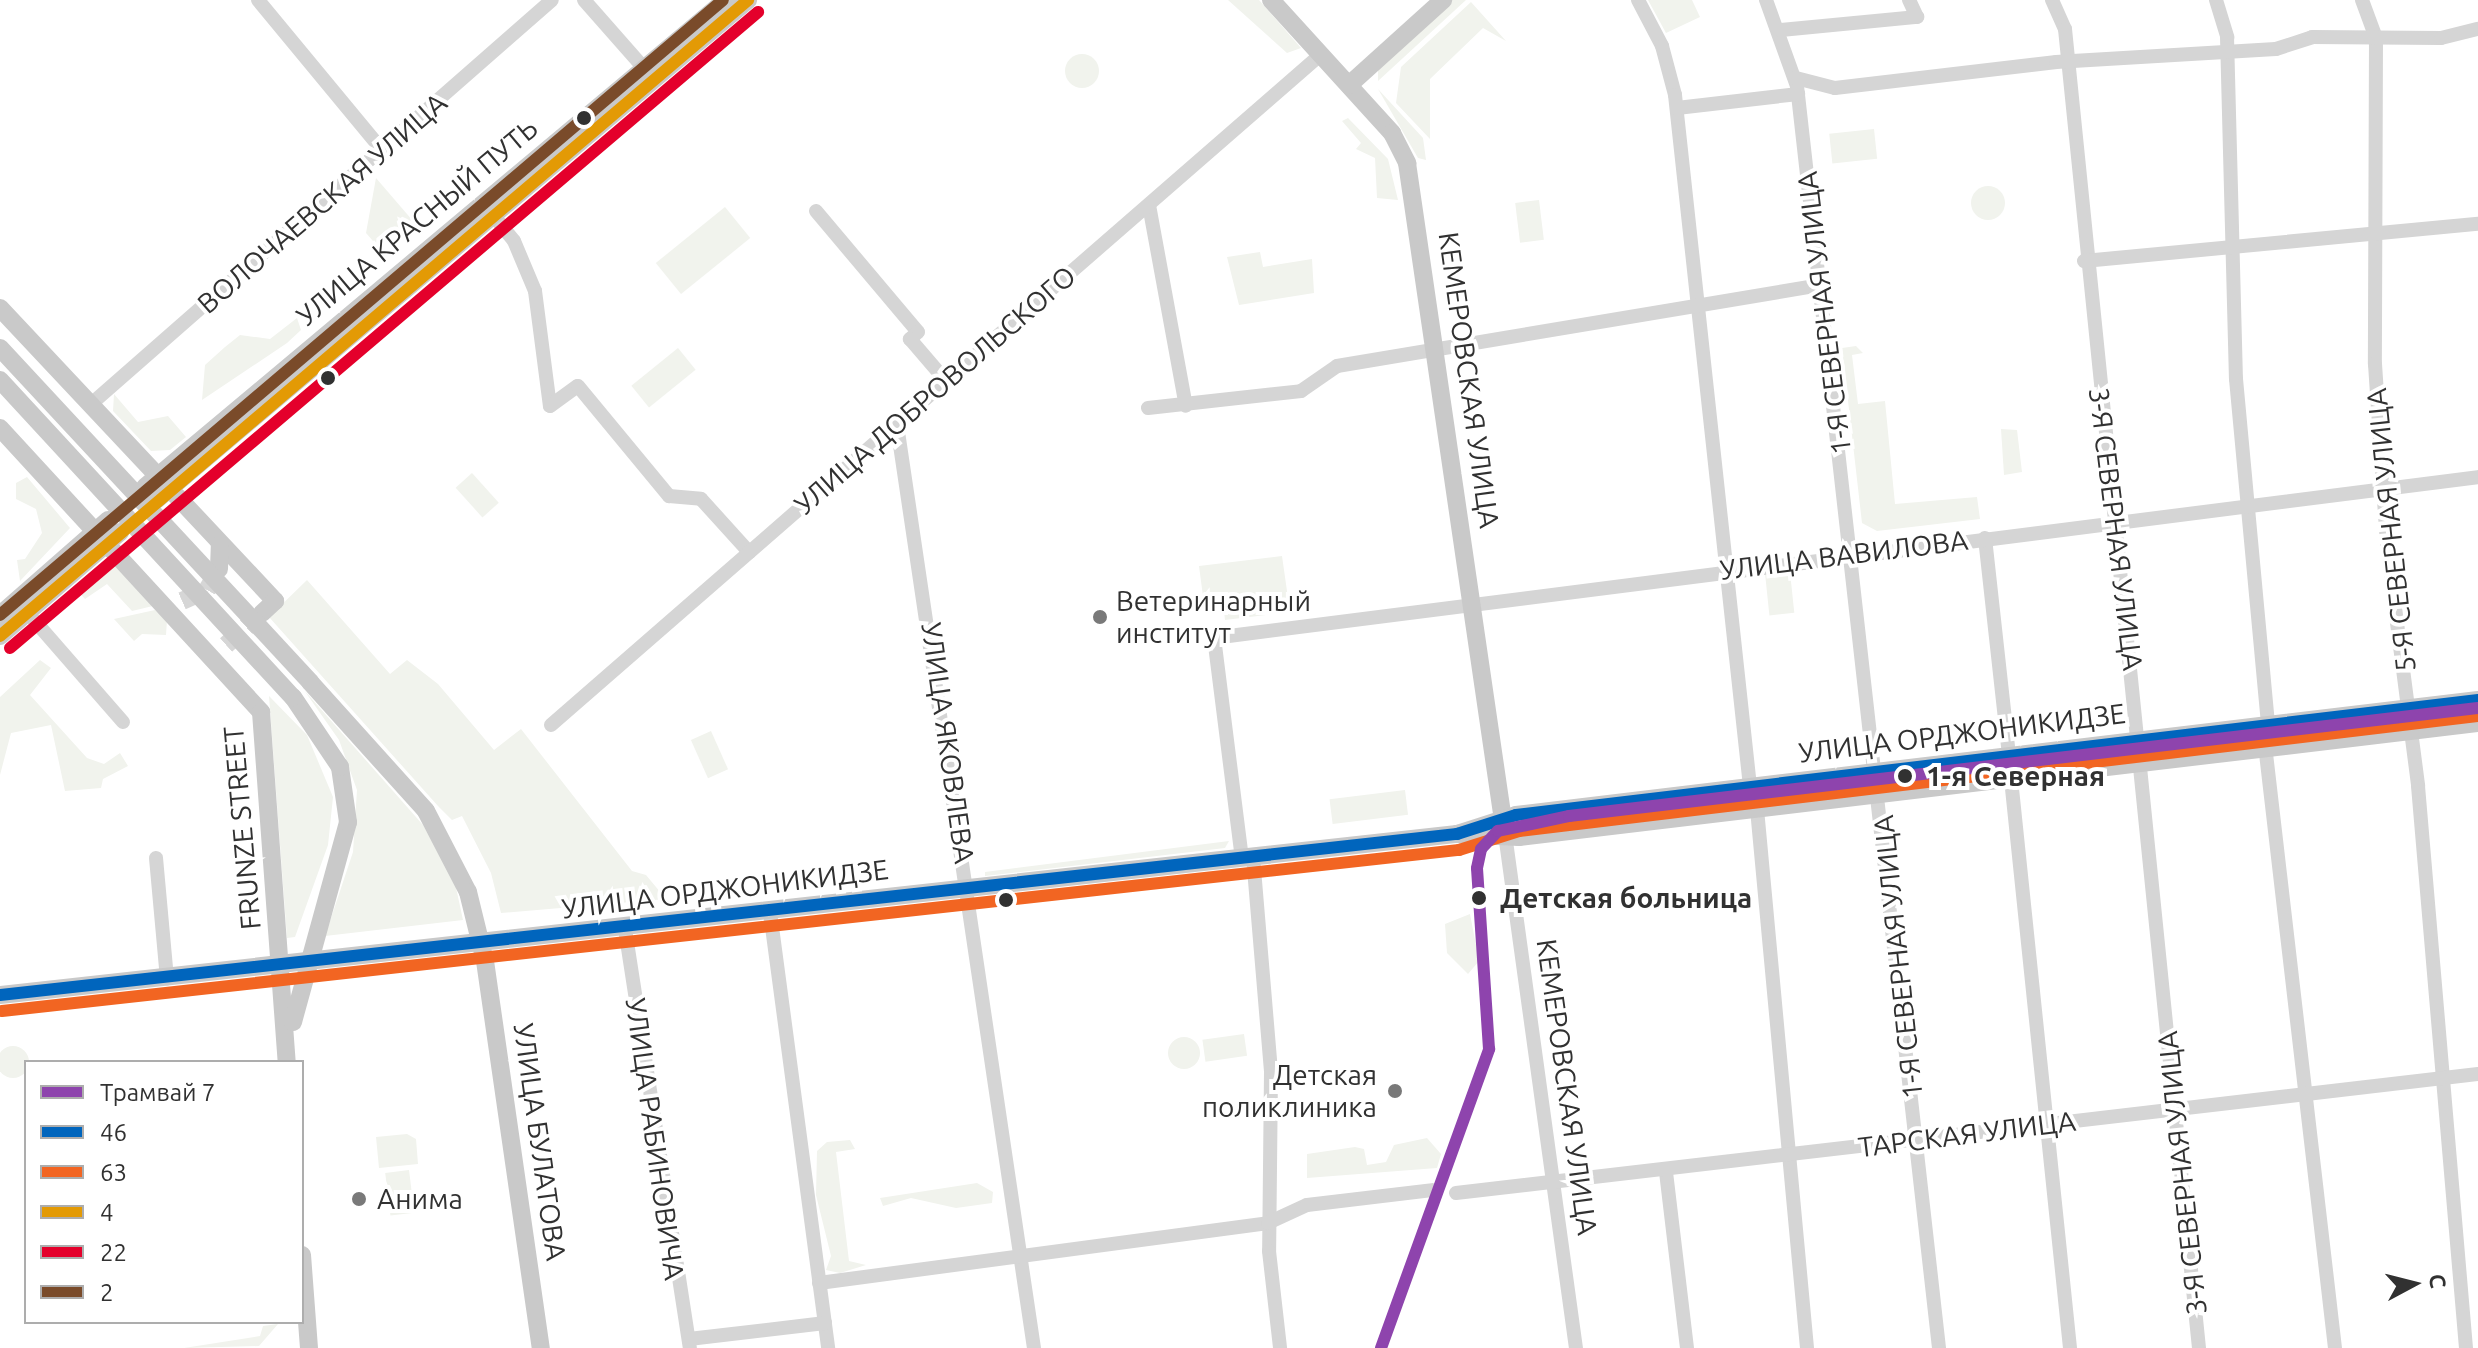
<!DOCTYPE html>
<meta charset="utf-8">
<style>
body{margin:0}
#map{position:relative;width:2478px;height:1348px;overflow:hidden;background:#fff;font-family:Ubuntu,sans-serif}
div>[style]{position:absolute}
[style*='--x']{left:calc(var(--x)*1px);top:calc(var(--y)*1px);width:calc(var(--w)*1px);rotate:calc(var(--a)*1deg)}
.green>*{inset:0;background:#f1f3ed;transform-origin:0 0}
.round{border-radius:50%}
.major-tunnel>*{height:18px;margin-top:-9px;transform-origin:0;background:repeating-linear-gradient(90deg,#d6d6d6 0 18px,transparent 0 27px)}
.minor>*{height:14px;margin:-7px;padding:0 7px;transform-origin:7px;border-radius:7px;background:#d5d5d5}
.major>*{height:18px;margin:-9px;padding:0 9px;transform-origin:9px;border-radius:9px;background:#c9c9c9}
.major-bridge>*{height:18px;margin:-9px;padding:0 9px;transform-origin:9px;border-radius:9px;background:#c9c9c9}
.bus-1>*{height:12px;margin:-6px;padding:0 6px;transform-origin:6px;border-radius:6px;background:#0065bd}
.bus-2>*{height:12px;margin:-6px;padding:0 6px;transform-origin:6px;border-radius:6px;background:#f26522}
.bus-3>*{height:12px;margin:-6px;padding:0 6px;transform-origin:6px;border-radius:6px;background:#e39a05}
.bus-4>*{height:12px;margin:-6px;padding:0 6px;transform-origin:6px;border-radius:6px;background:#e4002b}
.bus-5>*{height:12px;margin:-6px;padding:0 6px;transform-origin:6px;border-radius:6px;background:#7a4b2a}
.tram-1>*{height:12px;margin:-6px;padding:0 6px;transform-origin:6px;border-radius:6px;background:#8e44ad}
.dots>*{width:22px;height:22px;translate:-50% -50%;box-sizing:border-box;border:4px solid #fff;border-radius:50%}
span{translate:-50% -50%;white-space:nowrap;text-align:center;line-height:1.15;-webkit-text-stroke:8px #fff;paint-order:stroke}
.street-label{font-size:28px;color:#313131}
.poi-label{font-size:28px;color:#313131}
.left{translate:0 -50%;text-align:left}
.right{translate:-100% -50%;text-align:right}
.stop-label{font-size:28px;color:#313131;font-weight:700}
.legend{position:absolute;left:24px;top:1060px;width:280px;height:264px;box-sizing:border-box;background:#fff;border:2px solid #adadad;margin:0;padding:10px 14px;list-style:none;font-size:24px;color:#313131}
.legend li{display:flex;align-items:center;gap:16px;height:40px}
.legend b{width:40px;border:2px solid #adadad}
.north{position:absolute;left:2374px;top:1244px;width:80px;height:80px;-webkit-text-stroke:6px #fff;paint-order:stroke;rotate:83deg;font-size:22px;font-weight:700;line-height:32px;text-align:center;color:#313131}
.north::after{content:'';display:block;margin:auto;width:28px;height:36px;background:#313131;clip-path:polygon(50% 0,100% 100%,50% 72%,0 100%)}
</style>
<div id="map">
<div class="green">
<i style="clip-path:polygon(1228px 0,1259px 0,1301px 48px,1287px 53px)"></i>
<i style="clip-path:polygon(1452px 0,1466px 0,1378px 81px,1378px 68px)"></i>
<i style="clip-path:polygon(1648px 0,1692px 0,1700px 17px,1666px 33px)"></i>
<i style="clip-path:polygon(1471px 2px,1506px 41px,1483px 28px,1430px 79px,1430px 139px,1396px 103px,1401px 67px)"></i>
<i class="round" style="left:1065px;top:54px;width:34px;height:34px"></i>
<i style="clip-path:polygon(1378px 89px,1423px 138px,1426px 160px,1418px 158px)"></i>
<i style="clip-path:polygon(1348px 118px,1388px 159px,1398px 200px,1377px 198px,1375px 158px,1356px 149px,1361px 143px,1342px 121px)"></i>
<i style="left:1874px;top:129px;width:30px;height:45px;rotate:84deg"></i>
<i style="clip-path:polygon(376px 178px,413px 221px,380px 249px,366px 233px)"></i>
<i class="round" style="left:1971px;top:186px;width:34px;height:34px"></i>
<i style="left:1539px;top:200px;width:40px;height:24px;rotate:83deg"></i>
<i style="left:725px;top:207px;width:40px;height:89px;rotate:51deg"></i>
<i style="clip-path:polygon(1260px 252px,1263px 267px,1312px 259px,1314px 293px,1239px 305px,1227px 257px)"></i>
<i style="clip-path:polygon(297px 318px,301px 330px,287px 343px,202px 400px,205px 365px,225px 347px,240px 335px,270px 339px)"></i>
<i style="clip-path:polygon(1856px 346px,1863px 353px,1852px 355px,1858px 404px,1885px 401px,1895px 504px,1977px 497px,1980px 519px,1877px 531px,1862px 523px,1842px 348px)"></i>
<i style="left:678px;top:348px;width:28px;height:60px;rotate:51deg"></i>
<i style="clip-path:polygon(114px 394px,138px 422px,168px 416px,186px 437px,170px 450px,151px 451px,113px 411px)"></i>
<i style="clip-path:polygon(2001px 429px,2017px 430px,2022px 472px,2004px 475px)"></i>
<i style="left:472px;top:473px;width:40px;height:22px;rotate:48deg"></i>
<i style="clip-path:polygon(27px 477px,70px 528px,20px 581px,17px 560px,25px 559px,42px 533px,36px 509px,16px 499px,16px 483px)"></i>
<i style="clip-path:polygon(1282px 556px,1290px 612px,1225px 620px,1223px 601px,1204px 604px,1199px 566px)"></i>
<i style="clip-path:polygon(113px 564px,119px 566px,157px 605px,132px 611px,107px 584px,85px 599px,76px 589px)"></i>
<i style="left:1790px;top:572px;width:41px;height:25px;rotate:84deg"></i>
<i style="clip-path:polygon(307px 580px,390px 674px,407px 660px,438px 684px,494px 750px,521px 729px,632px 871px,646px 875px,666px 899px,501px 913px,491px 873px,462px 816px,452px 820px,438px 806px,269px 617px)"></i>
<i style="clip-path:polygon(155px 610px,167px 620px,166px 635px,142px 634px,134px 641px,114px 619px)"></i>
<i style="clip-path:polygon(40px 660px,51px 668px,30px 695px,87px 758px,104px 764px,120px 753px,128px 766px,103px 779px,101px 788px,65px 791px,51px 725px,11px 733px,0 775px,0 697px)"></i>
<i style="clip-path:polygon(304px 690px,423px 825px,455px 883px,463px 920px,325px 936px,353px 852px,357px 790px,339px 740px)"></i>
<i style="clip-path:polygon(269px 696px,307px 735px,333px 797px,328px 845px,295px 937px,287px 938px)"></i>
<i style="left:711px;top:731px;width:42px;height:22px;rotate:66deg"></i>
<i style="left:1405px;top:790px;width:25px;height:76px;rotate:83deg"></i>
<i style="clip-path:polygon(1229px 841px,1225px 848px,985px 876px,985px 872px)"></i>
<i style="clip-path:polygon(1470px 914px,1479px 961px,1468px 974px,1447px 953px,1445px 924px)"></i>
<i style="left:1244px;top:1034px;width:22px;height:42px;rotate:82deg"></i>
<i class="round" style="left:1168px;top:1037px;width:32px;height:32px"></i>
<i class="round" style="left:-3px;top:1046px;width:32px;height:32px"></i>
<i style="clip-path:polygon(407px 1134px,416px 1139px,418px 1164px,379px 1168px,376px 1137px)"></i>
<i style="clip-path:polygon(1427px 1138px,1441px 1154px,1437px 1168px,1307px 1178px,1307px 1154px,1355px 1147px,1364px 1149px,1367px 1165px,1386px 1162px,1394px 1145px)"></i>
<i style="clip-path:polygon(850px 1140px,855px 1149px,836px 1152px,849px 1261px,866px 1265px,840px 1273px,826px 1270px,831px 1256px,816px 1195px,817px 1151px,827px 1142px)"></i>
<i style="left:409px;top:1170px;width:43px;height:24px;rotate:83deg"></i>
<i style="clip-path:polygon(977px 1183px,993px 1192px,992px 1203px,956px 1208px,911px 1198px,883px 1206px,880px 1198px)"></i>
<i style="clip-path:polygon(278px 1324px,259px 1346px,184px 1348px,260px 1336px,263px 1326px)"></i>
</div>
<div class="major-tunnel">
<i style="--x:182;--y:601;--w:27;--a:-24"></i>
<i style="--x:207;--y:590;--w:24;--a:-60"></i>
<i style="--x:226;--y:645;--w:48;--a:-41.6"></i>
</div>
<div class="minor">
<i style="--x:258;--y:0;--w:196;--a:50.4"></i>
<i style="--x:584;--y:0;--w:91;--a:48.6"></i>
<i style="--x:1638;--y:0;--w:52;--a:62.4"></i>
<i style="--x:1662;--y:46;--w:51;--a:75.1"></i>
<i style="--x:1675;--y:95;--w:696;--a:83.81"></i>
<i style="--x:1766;--y:0;--w:91;--a:70.2"></i>
<i style="--x:1797;--y:86;--w:1270;--a:83.58"></i>
<i style="--x:2052;--y:0;--w:32;--a:66"></i>
<i style="--x:2065;--y:29;--w:1326;--a:84.2"></i>
<i style="--x:2216;--y:0;--w:39;--a:73"></i>
<i style="--x:2227;--y:37;--w:342;--a:88.5"></i>
<i style="--x:2236;--y:379;--w:347;--a:84.7"></i>
<i style="--x:2362;--y:0;--w:40;--a:69.8"></i>
<i style="--x:2376;--y:38;--w:326;--a:90.2"></i>
<i style="--x:2375;--y:364;--w:182;--a:86.2"></i>
<i style="--x:2387;--y:546;--w:242;--a:82.6"></i>
<i style="--x:2418;--y:786;--w:564;--a:85.12"></i>
<i style="--x:1781;--y:30;--w:137;--a:-5.5"></i>
<i style="--x:1917;--y:17;--w:19;--a:-115"></i>
<i style="--x:1796;--y:78;--w:40;--a:14.4"></i>
<i style="--x:1835;--y:88;--w:223;--a:-6.7"></i>
<i style="--x:2056;--y:62;--w:220;--a:-3.4"></i>
<i style="--x:2276;--y:49;--w:38;--a:-18"></i>
<i style="--x:2312;--y:37;--w:129;--a:0.4"></i>
<i style="--x:2441;--y:38;--w:38;--a:-14"></i>
<i style="--x:1677;--y:108;--w:122;--a:-6.6"></i>
<i style="--x:1149;--y:205;--w:204;--a:79.6"></i>
<i style="--x:816;--y:211;--w:158;--a:49.9"></i>
<i style="--x:918;--y:332;--w:11;--a:139"></i>
<i style="--x:910;--y:339;--w:55;--a:49.4"></i>
<i style="--x:493;--y:215;--w:33;--a:51"></i>
<i style="--x:514;--y:241;--w:54;--a:67.2"></i>
<i style="--x:535;--y:291;--w:116;--a:82.6"></i>
<i style="--x:550;--y:406;--w:34;--a:-36"></i>
<i style="--x:578;--y:386;--w:143;--a:50.4"></i>
<i style="--x:669;--y:496;--w:32;--a:5"></i>
<i style="--x:701;--y:499;--w:72;--a:47.8"></i>
<i style="--x:2084;--y:261;--w:396;--a:-5.4"></i>
<i style="--x:90;--y:405;--w:614;--a:-41.24"></i>
<i style="--x:1148;--y:408;--w:154;--a:-6.3"></i>
<i style="--x:1301;--y:391;--w:44;--a:-34.8"></i>
<i style="--x:1337;--y:366;--w:491;--a:-9.5"></i>
<i style="--x:897;--y:425;--w:933;--a:81.56"></i>
<i style="--x:1985;--y:538;--w:219;--a:83.7"></i>
<i style="--x:27;--y:612;--w:146;--a:48.9"></i>
<i style="--x:551;--y:725;--w:1019;--a:-41.06"></i>
<i style="--x:2265;--y:745;--w:607;--a:83.38"></i>
<i style="--x:2011;--y:779;--w:572;--a:84.08"></i>
<i style="--x:1757;--y:809;--w:541;--a:84.7"></i>
<i style="--x:1505;--y:834;--w:519;--a:82.14"></i>
<i style="--x:1253;--y:857;--w:216;--a:85.2"></i>
<i style="--x:1271;--y:1072;--w:179;--a:90.6"></i>
<i style="--x:1269;--y:1251;--w:98;--a:83.5"></i>
<i style="--x:156;--y:858;--w:121;--a:84.8"></i>
<i style="--x:1242;--y:859;--w:217;--a:-97.2"></i>
<i style="--x:1215;--y:644;--w:9;--a:-49"></i>
<i style="--x:1221;--y:637;--w:1267;--a:-7.25"></i>
<i style="--x:770;--y:912;--w:440;--a:82.4"></i>
<i style="--x:625;--y:929;--w:424;--a:81.2"></i>
<i style="--x:1666;--y:1172;--w:177;--a:83.2"></i>
<i style="--x:1456;--y:1193;--w:1029;--a:-6.64"></i>
<i style="--x:819;--y:1283;--w:453;--a:-7.6"></i>
<i style="--x:1268;--y:1223;--w:43;--a:-24.8"></i>
<i style="--x:1307;--y:1205;--w:126;--a:-6.8"></i>
<i style="--x:689;--y:1339;--w:137;--a:-6.7"></i>
</div>
<div class="major">
<i style="--x:1271;--y:0;--w:180;--a:47.7"></i>
<i style="--x:1392;--y:133;--w:34;--a:63"></i>
<i style="--x:1407;--y:163;--w:671;--a:81.69"></i>
<i style="--x:1349;--y:85;--w:127;--a:-42.1"></i>
<i style="--x:0;--y:308;--w:402;--a:46.8"></i>
<i style="--x:275;--y:601;--w:18;--a:137"></i>
<i style="--x:0;--y:428;--w:386;--a:47.4"></i>
<i style="--x:261;--y:712;--w:351;--a:85.8"></i>
<i style="--x:145;--y:487;--w:758;--a:-39.97"></i>
<i style="--x:156;--y:500;--w:775;--a:-40.18"></i>
<i style="--x:219;--y:569;--w:25;--a:-88"></i>
<i style="--x:0;--y:615;--w:144;--a:-41.3"></i>
<i style="--x:0;--y:636;--w:159;--a:-40.9"></i>
<i style="--x:310;--y:682;--w:173;--a:48"></i>
<i style="--x:426;--y:811;--w:91;--a:62.6"></i>
<i style="--x:468;--y:892;--w:71;--a:76.2"></i>
<i style="--x:485;--y:961;--w:391;--a:81.8"></i>
<i style="--x:1457;--y:834;--w:62;--a:-17.9"></i>
<i style="--x:1516;--y:815;--w:969;--a:-6.82"></i>
<i style="--x:0;--y:995;--w:1466;--a:-6.31"></i>
<i style="--x:1457;--y:834;--w:62;--a:2.8"></i>
<i style="--x:1519;--y:837;--w:966;--a:-6.78"></i>
<i style="--x:293;--y:1022;--w:207;--a:-74.6"></i>
<i style="--x:348;--y:822;--w:56;--a:-98.3"></i>
<i style="--x:340;--y:767;--w:84;--a:-123.9"></i>
<i style="--x:302;--y:1255;--w:93;--a:85.7"></i>
</div>
<div class="major-bridge">
<i style="--x:0;--y:348;--w:456;--a:47.1"></i>
<i style="--x:0;--y:380;--w:432;--a:47.3"></i>
</div>
<div class="bus-1">
<i style="--x:0;--y:995;--w:1466;--a:-6.31"></i>
<i style="--x:1457;--y:834;--w:62;--a:-17.9"></i>
<i style="--x:1516;--y:815;--w:969;--a:-6.82"></i>
</div>
<div class="bus-2">
<i style="--x:2;--y:1011;--w:1466;--a:-6.31"></i>
<i style="--x:1459;--y:850;--w:63;--a:-17.6"></i>
<i style="--x:1519;--y:831;--w:966;--a:-6.84"></i>
</div>
<div class="bus-3">
<i style="--x:0;--y:636;--w:982;--a:-40.37"></i>
</div>
<div class="bus-4">
<i style="--x:10;--y:648;--w:982;--a:-40.37"></i>
</div>
<div class="bus-5">
<i style="--x:0;--y:615;--w:949;--a:-40.39"></i>
</div>
<div class="tram-1">
<i style="--x:1381;--y:1348;--w:318;--a:-70.1"></i>
<i style="--x:1489;--y:1049;--w:181;--a:-93.8"></i>
<i style="--x:1477;--y:868;--w:19;--a:-78"></i>
<i style="--x:1481;--y:849;--w:25;--a:-47"></i>
<i style="--x:1498;--y:831;--w:73;--a:-11.9"></i>
<i style="--x:1569;--y:816;--w:915;--a:-6.78"></i>
</div>
<div class="dots">
<i style="left:584px;top:118px;background:#313131"></i>
<i style="left:328px;top:378px;background:#313131"></i>
<i style="left:1100px;top:617px;background:#797979"></i>
<i style="left:1905px;top:776px;background:#313131"></i>
<i style="left:1479px;top:898px;background:#313131"></i>
<i style="left:1006px;top:900px;background:#313131"></i>
<i style="left:1395px;top:1091px;background:#797979"></i>
<i style="left:359px;top:1199px;background:#797979"></i>
</div>
<div class="street-label">
<span style="left:322px;top:203px;rotate:-41deg">ВОЛОЧАЕВСКАЯ УЛИЦА</span>
<span style="left:417px;top:222px;rotate:-40deg">УЛИЦА КРАСНЫЙ ПУТЬ</span>
<span style="left:1824px;top:313px;rotate:-97deg">1-Я СЕВЕРНАЯ УЛИЦА</span>
<span style="left:1469px;top:380px;rotate:82deg">КЕМЕРОВСКАЯ УЛИЦА</span>
<span style="left:935px;top:390px;rotate:-41deg">УЛИЦА ДОБРОВОЛЬСКОГО</span>
<span style="left:2116px;top:529px;rotate:83deg">3-Я СЕВЕРНАЯ УЛИЦА</span>
<span style="left:2391px;top:530px;rotate:-96deg">5-Я СЕВЕРНАЯ УЛИЦА</span>
<span style="left:1844px;top:555px;rotate:-7deg">УЛИЦА ВАВИЛОВА</span>
<span style="left:1962px;top:733px;rotate:-7deg">УЛИЦА ОРДЖОНИКИДЗЕ</span>
<span style="left:948px;top:743px;rotate:82deg">УЛИЦА ЯКОВЛЕВА</span>
<span style="left:242px;top:828px;rotate:-95deg">FRUNZE STREET</span>
<span style="left:725px;top:889px;rotate:-7deg">УЛИЦА ОРДЖОНИКИДЗЕ</span>
<span style="left:1898px;top:957px;rotate:-96deg">1-Я СЕВЕРНАЯ УЛИЦА</span>
<span style="left:1567px;top:1087px;rotate:82deg">КЕМЕРОВСКАЯ УЛИЦА</span>
<span style="left:1967px;top:1134px;rotate:-7deg">ТАРСКАЯ УЛИЦА</span>
<span style="left:655px;top:1139px;rotate:82deg">УЛИЦА РАБИНОВИЧА</span>
<span style="left:540px;top:1142px;rotate:82deg">УЛИЦА БУЛАТОВА</span>
<span style="left:2182px;top:1173px;rotate:-96deg">3-Я СЕВЕРНАЯ УЛИЦА</span>
</div>
<div class="poi-label">
<span class="left" style="left:1116px;top:617px">Ветеринарный<br>институт</span>
<span class="right" style="left:1377px;top:1091px">Детская<br>поликлиника</span>
<span class="left" style="left:377px;top:1199px">Анима</span>
</div>
<div class="stop-label">
<span class="left" style="left:1926px;top:776px">1-я Северная</span>
<span class="left" style="left:1500px;top:898px">Детская больница</span>
</div>
<ul class="legend">
<li><b style="height:10px;background:#8e44ad"></b>Трамвай 7</li>
<li><b style="height:10px;background:#0065bd"></b>46</li>
<li><b style="height:10px;background:#f26522"></b>63</li>
<li><b style="height:10px;background:#e39a05"></b>4</li>
<li><b style="height:10px;background:#e4002b"></b>22</li>
<li><b style="height:10px;background:#7a4b2a"></b>2</li>
</ul>
<div class="north">С</div>
</div>
